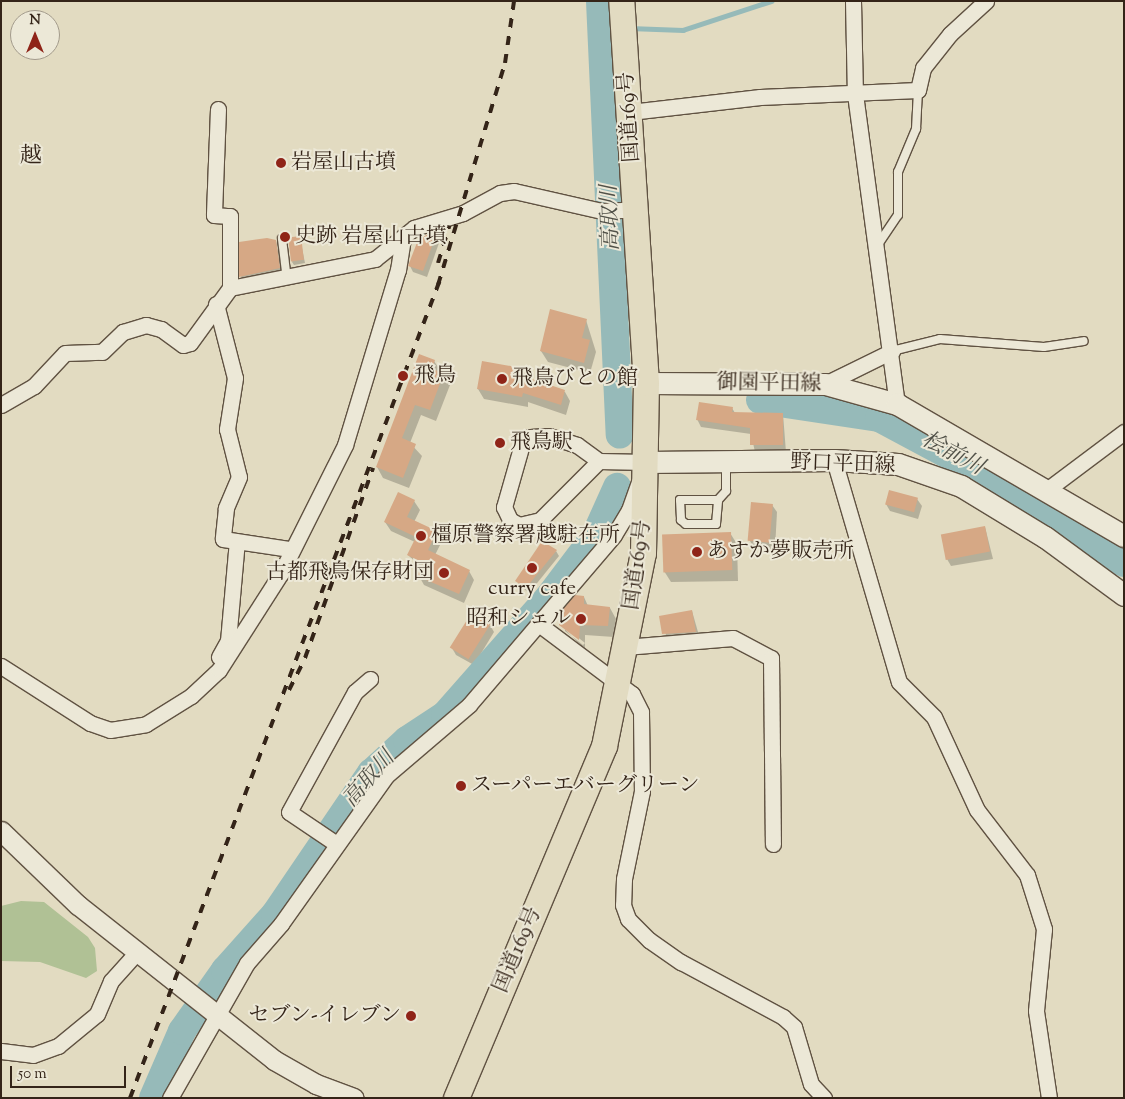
<!DOCTYPE html>
<meta charset="utf-8">
<style>
body{margin:0}
#map{position:relative;width:1125px;height:1099px;overflow:hidden;background:#e2dbc1;font-family:"Sorts Mill Goudy","Noto Serif JP",serif}
div>[style]{position:absolute}
[style*='--x']{left:calc(var(--x)*1px);top:calc(var(--y)*1px);width:calc(var(--w)*1px);rotate:calc(var(--a)*1deg)}
.green>*{inset:0;background:#b0c195}
.shadow>*{inset:0;background:#0003}
.stream>*{height:4.5px;margin:-2.25px;padding:0 2.25px;transform-origin:2.25px;border-radius:2.25px;background:#96bab9}
.river>*{height:28px;margin:-14px;padding:0 14px;transform-origin:14px;border-radius:14px;background:#96bab9}
.building>*{inset:0;background:#d6a885;transform-origin:0 0}
.roads{filter:drop-shadow(1px 0 #605242) drop-shadow(-1px 0 #605242) drop-shadow(0 1px #605242) drop-shadow(0 -1px #605242)}
.service>*{height:8px;margin:-4px;padding:0 4px;transform-origin:4px;border-radius:4px;background:#ece8d7}
.minor>*{height:15px;margin:-7.5px;padding:0 7.5px;transform-origin:7.5px;border-radius:7.5px;background:#ece8d7}
.tertiary>*{height:19px;margin:-9.5px;padding:0 9.5px;transform-origin:9.5px;border-radius:9.5px;background:#ece8d7}
.secondary>*{height:21px;margin:-10.5px;padding:0 10.5px;transform-origin:10.5px;border-radius:10.5px;background:#ece8d7}
.trunk>*{height:25px;margin:-12.5px;padding:0 12.5px;transform-origin:12.5px;border-radius:12.5px;background:#e2dbc1}
.rail>*{height:4px;margin-top:-2px;transform-origin:0;background:repeating-linear-gradient(90deg,#342418 0 9px,transparent 0 18px)}
.dots>*{width:14px;height:14px;translate:-50% -50%;box-sizing:border-box;border:2px solid #ece8d7;border-radius:50%}
span{translate:-50% -50%;white-space:nowrap;text-align:center;line-height:1.15;-webkit-text-stroke:4px #ece8d7;paint-order:stroke}
.street-label{font-size:21px;color:#342418}
.poi-label{font-size:21px;color:#342418}
.left{translate:0 -50%;text-align:left}
.right{translate:-100% -50%;text-align:right}
.neighbourhood-label{font-size:22px;color:#342418}
.water-label{font-size:22px;color:#515148;font-style:italic}
.frame{position:absolute;inset:0;border:2px solid #342418;pointer-events:none}
.north{position:absolute;left:10px;top:10px;width:50px;height:50px;box-sizing:border-box;background:#ece8d7;border:1px solid #a29a8b;border-radius:50%;rotate:0deg;font-size:14px;font-weight:700;line-height:20px;text-align:center;color:#342418}
.north::after{content:'';display:block;margin:auto;width:18px;height:22px;background:#8f2418;clip-path:polygon(50% 0,100% 100%,50% 72%,0 100%)}
.scale{position:absolute;left:10px;top:1066px;width:116px;height:22px;box-sizing:border-box;border:2px solid #342418;border-top:0;padding-left:6px;font-size:15px;line-height:18px;white-space:nowrap;color:#342418;-webkit-text-stroke:4px #ece8d7;paint-order:stroke}
</style>
<div id="map">
<div class="green">
<i style="clip-path:polygon(21px 901px,44px 902px,88px 937px,95px 948px,97px 971px,86px 978px,40px 962px,1px 961px,1px 906px)"></i>
</div>
<div class="shadow">
<i style="clip-path:polygon(436px 236px,439px 243px,427px 277px,413px 272px,410px 266px)"></i>
<i style="clip-path:polygon(300px 238px,305px 263px,294px 265px,292px 262px)"></i>
<i style="clip-path:polygon(276px 241px,283px 275px,244px 282px,241px 276px)"></i>
<i style="clip-path:polygon(586px 320px,596px 352px,590px 373px,548px 362px,541px 351px)"></i>
<i style="clip-path:polygon(434px 361px,450px 385px,436px 421px,421px 415px,410px 443px,422px 456px,409px 488px,383px 478px,377px 467px)"></i>
<i style="clip-path:polygon(527px 370px,532px 381px,565px 392px,570px 401px,566px 415px,528px 402px,528px 407px,484px 399px,478px 389px)"></i>
<i style="clip-path:polygon(732px 408px,735px 413px,783px 414px,786px 452px,755px 452px,751px 434px,701px 427px,697px 419px)"></i>
<i style="clip-path:polygon(917px 499px,922px 506px,918px 519px,890px 511px,886px 504px)"></i>
<i style="clip-path:polygon(414px 501px,420px 510px,414px 522px,436px 532px,442px 541px,435px 555px,469px 571px,474px 580px,464px 603px,424px 585px,419px 576px,422px 568px,408px 555px,415px 542px,391px 531px,385px 522px)"></i>
<i style="clip-path:polygon(772px 505px,777px 512px,775px 549px,754px 548px,750px 541px)"></i>
<i style="clip-path:polygon(985px 527px,993px 559px,951px 566px,947px 559px)"></i>
<i style="clip-path:polygon(730px 533px,737px 544px,738px 581px,671px 582px,664px 571px)"></i>
<i style="clip-path:polygon(556px 551px,559px 556px,529px 593px,520px 586px,517px 581px)"></i>
<i style="clip-path:polygon(evenodd,584px 597px,588px 606px,610px 608px,616px 619px,614px 637px,585px 635px,585px 650px,560px 624px,584px 597px,565px 627px,585px 643px,583px 645px,565px 631px,565px 627px)"></i>
<i style="clip-path:polygon(692px 611px,700px 639px,668px 641px,660px 617px)"></i>
<i style="clip-path:polygon(490px 625px,494px 632px,474px 665px,456px 655px,452px 648px)"></i>
</div>
<div class="stream">
<i style="--x:602;--y:28;--w:12;--a:0"></i>
<i style="--x:629;--y:28;--w:54;--a:2.1"></i>
<i style="--x:683;--y:30;--w:93;--a:-18.2"></i>
</div>
<div class="river">
<i style="--x:600;--y:1;--w:434;--a:87.4"></i>
<i style="--x:760;--y:400;--w:120;--a:8.6"></i>
<i style="--x:879;--y:418;--w:153;--a:28.1"></i>
<i style="--x:1014;--y:490;--w:132;--a:33.6"></i>
<i style="--x:153;--y:1098;--w:73;--a:-66.6"></i>
<i style="--x:182;--y:1031;--w:75;--a:-54.8"></i>
<i style="--x:225;--y:970;--w:75;--a:-48.2"></i>
<i style="--x:275;--y:914;--w:171;--a:-55.8"></i>
<i style="--x:371;--y:773;--w:49;--a:-42.5"></i>
<i style="--x:407;--y:740;--w:45;--a:-33.3"></i>
<i style="--x:445;--y:715;--w:157;--a:-48.6"></i>
<i style="--x:549;--y:597;--w:76;--a:-53"></i>
<i style="--x:595;--y:536;--w:54;--a:-65.8"></i>
</div>
<div class="building">
<i style="clip-path:polygon(430px 233px,436px 235px,423px 271px,408px 266px,418px 240px)"></i>
<i style="left:301px;top:236px;width:24px;height:13px;rotate:83deg"></i>
<i style="clip-path:polygon(267px 238px,276px 240px,280px 268px,239px 277px,239px 242px)"></i>
<i style="clip-path:polygon(550px 309px,587px 319px,582px 338px,590px 340px,584px 363px,540px 351px)"></i>
<i style="clip-path:polygon(419px 354px,435px 360px,432px 369px,444px 373px,430px 410px,415px 405px,402px 438px,416px 444px,403px 478px,376px 467px)"></i>
<i style="clip-path:polygon(482px 361px,527px 369px,526px 377px,565px 390px,561px 405px,523px 393px,522px 397px,477px 389px)"></i>
<i style="clip-path:polygon(699px 402px,733px 407px,732px 412px,783px 413px,783px 445px,750px 445px,750px 428px,696px 420px)"></i>
<i style="left:889px;top:490px;width:30px;height:15px;rotate:15deg"></i>
<i style="clip-path:polygon(398px 492px,415px 500px,407px 517px,437px 531px,428px 550px,470px 570px,459px 594px,417px 576px,423px 563px,407px 555px,416px 537px,384px 522px)"></i>
<i style="left:751px;top:502px;width:22px;height:39px;rotate:5deg"></i>
<i style="left:985px;top:526px;width:26px;height:45px;rotate:79deg"></i>
<i style="left:731px;top:532px;width:38px;height:69px;rotate:88deg"></i>
<i style="clip-path:polygon(542px 541px,557px 550px,526px 588px,515px 581px)"></i>
<i style="clip-path:polygon(575px 595px,584px 596px,584px 604px,610px 607px,608px 626px,580px 625px,579px 640px,559px 625px,559px 614px)"></i>
<i style="clip-path:polygon(692px 610px,696px 632px,662px 634px,659px 616px)"></i>
<i style="left:472px;top:612px;width:22px;height:42px;rotate:32deg"></i>
</div>
<div class="roads">
<div class="service">
<i style="--x:282;--y:239;--w:38;--a:83"></i>
<i style="--x:877;--y:246;--w:37;--a:-56"></i>
<i style="--x:898;--y:215;--w:43;--a:-90"></i>
<i style="--x:898;--y:172;--w:47;--a:-67.3"></i>
<i style="--x:916;--y:129;--w:39;--a:-87"></i>
<i style="--x:892;--y:351;--w:49;--a:-14"></i>
<i style="--x:940;--y:339;--w:104;--a:4.4"></i>
<i style="--x:1044;--y:347;--w:40;--a:-8.5"></i>
<i style="--x:718;--y:500;--w:38;--a:180"></i>
<i style="--x:680;--y:500;--w:20;--a:87"></i>
<i style="--x:681;--y:520;--w:6;--a:39"></i>
<i style="--x:686;--y:524;--w:30;--a:0"></i>
<i style="--x:716;--y:524;--w:24;--a:-85"></i>
<i style="--x:718;--y:500;--w:12;--a:-48"></i>
<i style="--x:726;--y:491;--w:27;--a:-90"></i>
</div>
<div class="minor">
<i style="--x:853;--y:1;--w:93;--a:88.8"></i>
<i style="--x:855;--y:94;--w:313;--a:82.3"></i>
<i style="--x:218;--y:109;--w:106;--a:92.2"></i>
<i style="--x:214;--y:215;--w:16;--a:4"></i>
<i style="--x:230;--y:216;--w:72;--a:90"></i>
<i style="--x:630;--y:112;--w:131;--a:-6.6"></i>
<i style="--x:760;--y:97;--w:158;--a:-2.5"></i>
<i style="--x:918;--y:90;--w:23;--a:-77"></i>
<i style="--x:923;--y:68;--w:43;--a:-51.5"></i>
<i style="--x:950;--y:34;--w:49;--a:-42.5"></i>
<i style="--x:216;--y:304;--w:76;--a:75.6"></i>
<i style="--x:235;--y:378;--w:52;--a:98.9"></i>
<i style="--x:227;--y:429;--w:49;--a:76"></i>
<i style="--x:239;--y:477;--w:34;--a:113"></i>
<i style="--x:226;--y:508;--w:31;--a:96"></i>
<i style="--x:223;--y:539;--w:68;--a:8.5"></i>
<i style="--x:825;--y:384;--w:75;--a:-26.2"></i>
<i style="--x:1;--y:405;--w:38;--a:-30"></i>
<i style="--x:34;--y:386;--w:45;--a:-46.8"></i>
<i style="--x:65;--y:353;--w:37;--a:-2"></i>
<i style="--x:102;--y:352;--w:29;--a:-44"></i>
<i style="--x:123;--y:332;--w:24;--a:-17"></i>
<i style="--x:146;--y:325;--w:16;--a:15"></i>
<i style="--x:161;--y:329;--w:27;--a:36"></i>
<i style="--x:183;--y:345;--w:7;--a:-16"></i>
<i style="--x:190;--y:343;--w:68;--a:-54"></i>
<i style="--x:230;--y:288;--w:148;--a:-11.3"></i>
<i style="--x:375;--y:259;--w:50;--a:-38.5"></i>
<i style="--x:414;--y:228;--w:51;--a:-17"></i>
<i style="--x:463;--y:213;--w:42;--a:-28.4"></i>
<i style="--x:500;--y:193;--w:14;--a:-8"></i>
<i style="--x:514;--y:191;--w:90;--a:12.8"></i>
<i style="--x:602;--y:211;--w:34;--a:-3"></i>
<i style="--x:834;--y:460;--w:231;--a:73.7"></i>
<i style="--x:899;--y:682;--w:49;--a:45"></i>
<i style="--x:934;--y:717;--w:102;--a:65.2"></i>
<i style="--x:977;--y:810;--w:82;--a:52.4"></i>
<i style="--x:1027;--y:875;--w:57;--a:72.5"></i>
<i style="--x:1044;--y:929;--w:82;--a:95.6"></i>
<i style="--x:1036;--y:1011;--w:88;--a:81.5"></i>
<i style="--x:1048;--y:489;--w:95;--a:-36.9"></i>
<i style="--x:540;--y:625;--w:115;--a:36.9"></i>
<i style="--x:632;--y:694;--w:20;--a:63"></i>
<i style="--x:641;--y:712;--w:79;--a:89.3"></i>
<i style="--x:642;--y:791;--w:90;--a:101.6"></i>
<i style="--x:624;--y:879;--w:26;--a:92"></i>
<i style="--x:623;--y:905;--w:15;--a:70"></i>
<i style="--x:628;--y:919;--w:30;--a:45"></i>
<i style="--x:649;--y:940;--w:39;--a:35"></i>
<i style="--x:681;--y:962;--w:116;--a:28.3"></i>
<i style="--x:783;--y:1017;--w:15;--a:42"></i>
<i style="--x:794;--y:1027;--w:59;--a:73.4"></i>
<i style="--x:811;--y:1084;--w:19;--a:47"></i>
<i style="--x:625;--y:647;--w:108;--a:-4.8"></i>
<i style="--x:733;--y:638;--w:43;--a:27.8"></i>
<i style="--x:771;--y:658;--w:186;--a:89.4"></i>
<i style="--x:219;--y:657;--w:18;--a:-61"></i>
<i style="--x:228;--y:641;--w:100;--a:-84.9"></i>
<i style="--x:1;--y:666;--w:106;--a:32.6"></i>
<i style="--x:90;--y:723;--w:21;--a:19"></i>
<i style="--x:110;--y:730;--w:36;--a:-9"></i>
<i style="--x:146;--y:724;--w:53;--a:-31.9"></i>
<i style="--x:191;--y:696;--w:38;--a:-43"></i>
<i style="--x:219;--y:670;--w:115;--a:-57.4"></i>
<i style="--x:281;--y:573;--w:143;--a:-63.4"></i>
<i style="--x:345;--y:445;--w:183;--a:-73.2"></i>
<i style="--x:398;--y:270;--w:30;--a:-81"></i>
<i style="--x:335;--y:843;--w:55;--a:-146"></i>
<i style="--x:289;--y:812;--w:137;--a:-61.2"></i>
<i style="--x:355;--y:692;--w:20;--a:-41"></i>
<i style="--x:1;--y:1051;--w:32;--a:7"></i>
<i style="--x:33;--y:1055;--w:27;--a:-20"></i>
<i style="--x:58;--y:1046;--w:50;--a:-39.4"></i>
<i style="--x:97;--y:1014;--w:36;--a:-67"></i>
<i style="--x:111;--y:981;--w:38;--a:-48"></i>
<i style="--x:170;--y:1098;--w:155;--a:-60.3"></i>
<i style="--x:247;--y:963;--w:52;--a:-48.9"></i>
<i style="--x:281;--y:924;--w:181;--a:-54.6"></i>
<i style="--x:386;--y:776;--w:109;--a:-40.5"></i>
<i style="--x:469;--y:705;--w:223;--a:-49.5"></i>
<i style="--x:614;--y:535;--w:29;--a:-59"></i>
<i style="--x:629;--y:510;--w:51;--a:-70.5"></i>
<i style="--x:646;--y:462;--w:47;--a:-178.8"></i>
<i style="--x:599;--y:461;--w:27;--a:-144"></i>
<i style="--x:577;--y:445;--w:29;--a:-162"></i>
<i style="--x:549;--y:436;--w:19;--a:177"></i>
<i style="--x:530;--y:437;--w:11;--a:139"></i>
<i style="--x:522;--y:444;--w:66;--a:105.9"></i>
<i style="--x:504;--y:507;--w:14;--a:65"></i>
<i style="--x:510;--y:520;--w:10;--a:29"></i>
<i style="--x:519;--y:525;--w:22;--a:-13"></i>
<i style="--x:540;--y:520;--w:83;--a:-45"></i>
</div>
<div class="tertiary">
<i style="--x:1;--y:831;--w:107;--a:43.9"></i>
<i style="--x:78;--y:905;--w:250;--a:38.3"></i>
<i style="--x:274;--y:1060;--w:48;--a:29.7"></i>
<i style="--x:316;--y:1084;--w:40;--a:20.2"></i>
</div>
<div class="secondary">
<i style="--x:646;--y:383;--w:179;--a:0.3"></i>
<i style="--x:825;--y:384;--w:75;--a:15.5"></i>
<i style="--x:897;--y:404;--w:263;--a:30.2"></i>
<i style="--x:646;--y:462;--w:188;--a:-0.6"></i>
<i style="--x:834;--y:460;--w:64;--a:3.6"></i>
<i style="--x:898;--y:464;--w:67;--a:19.2"></i>
<i style="--x:961;--y:486;--w:98;--a:31.3"></i>
<i style="--x:1045;--y:537;--w:98;--a:36.3"></i>
</div>
<div class="trunk">
<i style="--x:456;--y:1098;--w:382;--a:-67.2"></i>
<i style="--x:604;--y:746;--w:197;--a:-78.6"></i>
<i style="--x:643;--y:553;--w:170;--a:-89"></i>
<i style="--x:646;--y:383;--w:383;--a:-93.7"></i>
</div>
</div>
<div class="rail">
<i style="--x:438;--y:263;--w:39;--a:-73"></i>
<i style="--x:438;--y:285;--w:232;--a:-73.2"></i>
<i style="--x:505;--y:63;--w:63;--a:-81.7"></i>
<i style="--x:289;--y:690;--w:36;--a:-63"></i>
<i style="--x:305;--y:658;--w:202;--a:-70.3"></i>
<i style="--x:130;--y:1098;--w:878;--a:-69.25"></i>
</div>
<div class="dots">
<i style="left:281px;top:163px;background:#8f2418"></i>
<i style="left:285px;top:237px;background:#8f2418"></i>
<i style="left:403px;top:376px;background:#8f2418"></i>
<i style="left:502px;top:379px;background:#8f2418"></i>
<i style="left:500px;top:443px;background:#8f2418"></i>
<i style="left:421px;top:536px;background:#8f2418"></i>
<i style="left:697px;top:552px;background:#8f2418"></i>
<i style="left:532px;top:568px;background:#8f2418"></i>
<i style="left:444px;top:573px;background:#8f2418"></i>
<i style="left:581px;top:619px;background:#8f2418"></i>
<i style="left:461px;top:786px;background:#8f2418"></i>
<i style="left:411px;top:1016px;background:#8f2418"></i>
</div>
<div class="street-label">
<span style="left:630px;top:117px;rotate:-94deg">国道169号</span>
<span style="left:769px;top:384px;rotate:1deg">御園平田線</span>
<span style="left:843px;top:465px;rotate:2deg">野口平田線</span>
<span style="left:638px;top:565px;rotate:-82deg">国道169号</span>
<span style="left:518px;top:950px;rotate:-67deg">国道169号</span>
</div>
<div class="poi-label">
<span class="left" style="left:291px;top:163px">岩屋山古墳</span>
<span class="left" style="left:295px;top:237px">史跡 岩屋山古墳</span>
<span class="left" style="left:414px;top:376px">飛鳥</span>
<span class="left" style="left:512px;top:379px">飛鳥びとの館</span>
<span class="left" style="left:510px;top:443px">飛鳥駅</span>
<span class="left" style="left:431px;top:536px">橿原警察署越駐在所</span>
<span class="left" style="left:707px;top:552px">あすか夢販売所</span>
<span class="right" style="left:434px;top:573px">古都飛鳥保存財団</span>
<span style="left:532px;top:589px">curry cafe</span>
<span class="right" style="left:571px;top:619px">昭和シェル</span>
<span class="left" style="left:471px;top:786px">スーパーエバーグリーン</span>
<span class="right" style="left:401px;top:1016px">セブン-イレブン</span>
</div>
<div class="neighbourhood-label">
<span style="left:31px;top:158px">越</span>
</div>
<div class="water-label">
<span style="left:612px;top:218px;rotate:-92deg">高取川</span>
<span style="left:952px;top:455px;rotate:28deg">桧前川</span>
<span style="left:370px;top:780px;rotate:-49deg">高取川</span>
</div>
<div class="frame"></div>
<div class="north">N</div>
<div class="scale">50 m</div>
</div>
